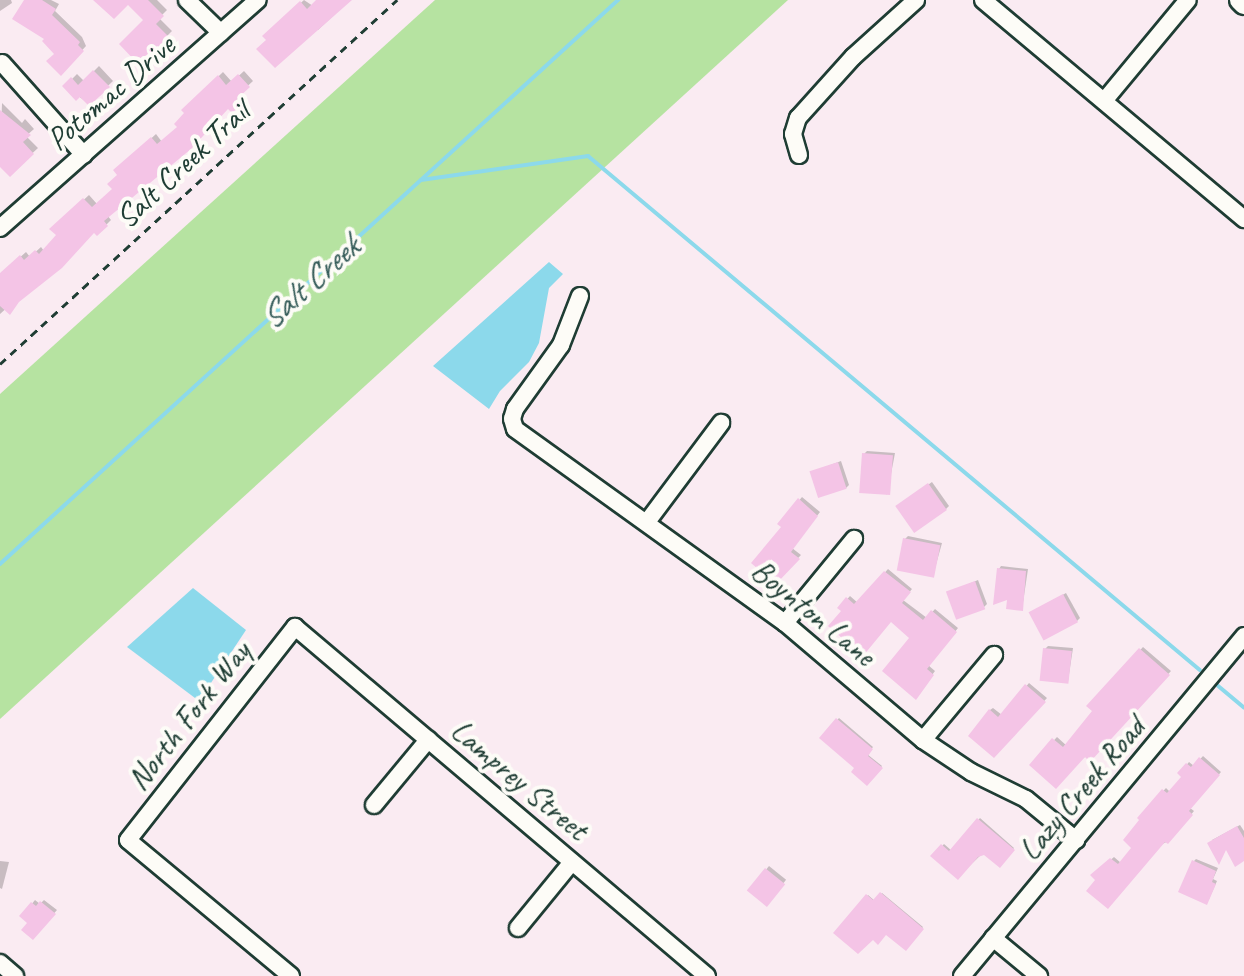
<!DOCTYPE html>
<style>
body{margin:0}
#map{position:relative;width:1244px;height:976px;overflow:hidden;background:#faebf2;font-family:Caveat,sans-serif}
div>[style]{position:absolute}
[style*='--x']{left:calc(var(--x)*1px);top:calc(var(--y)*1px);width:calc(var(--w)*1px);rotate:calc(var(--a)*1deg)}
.green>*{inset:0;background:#b6e3a1}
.water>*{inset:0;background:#8cd9eb}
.shadow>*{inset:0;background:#0003;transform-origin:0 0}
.stream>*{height:4px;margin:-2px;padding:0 2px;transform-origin:2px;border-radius:2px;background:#8cd9eb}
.building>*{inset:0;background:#f4c4e6;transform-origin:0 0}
.path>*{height:3px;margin-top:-1.5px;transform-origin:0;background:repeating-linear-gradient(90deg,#1f3d34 0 8px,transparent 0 14px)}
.roads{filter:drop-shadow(2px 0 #1f3d34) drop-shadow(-2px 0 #1f3d34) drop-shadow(0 2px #1f3d34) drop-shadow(0 -2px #1f3d34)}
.minor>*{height:16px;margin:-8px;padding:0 8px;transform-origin:8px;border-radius:8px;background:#fdfcf7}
.tertiary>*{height:20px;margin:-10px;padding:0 10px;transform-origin:10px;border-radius:10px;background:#fdfcf7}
span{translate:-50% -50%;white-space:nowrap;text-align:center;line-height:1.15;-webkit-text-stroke:8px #fdfcf7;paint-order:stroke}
.street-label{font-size:32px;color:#1f3d34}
.water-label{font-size:34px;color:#355c59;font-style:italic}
</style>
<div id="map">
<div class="green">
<i style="clip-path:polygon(435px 0,788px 0,0 719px,0 394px)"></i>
</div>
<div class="water">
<i style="clip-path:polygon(549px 262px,563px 274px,549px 288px,539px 343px,529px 362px,500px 391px,489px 409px,433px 366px)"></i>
<i style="clip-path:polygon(193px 588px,246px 630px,199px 701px,127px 647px)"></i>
</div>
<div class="shadow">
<i style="clip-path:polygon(0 0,11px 0,12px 3px,0 11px)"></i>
<i style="clip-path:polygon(26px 0,51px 0,59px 4px,55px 11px,82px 37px,86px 46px,61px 73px,57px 54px)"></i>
<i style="clip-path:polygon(96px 0,157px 0,167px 10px,159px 18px,172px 31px,140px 63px,146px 21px,128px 2px)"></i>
<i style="clip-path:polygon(304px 0,313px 6px,319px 0,350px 0,318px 30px,315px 28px,269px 40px,265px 36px)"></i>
<i style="clip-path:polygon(99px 66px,113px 81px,89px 104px,65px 86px,77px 74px,84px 81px)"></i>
<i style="clip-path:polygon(244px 71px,253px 81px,240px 93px,245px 98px,232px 110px,228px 106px,107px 215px,111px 220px,107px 224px,97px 233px,94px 230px,0 314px,0 275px,26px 252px,30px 257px,41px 247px,44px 251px,59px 235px,52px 229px,89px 195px,97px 204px,114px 189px,120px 175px,116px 171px,156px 134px,162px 142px,180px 126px,187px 113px,184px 110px,223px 72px,232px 82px)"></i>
<i style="clip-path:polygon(2px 103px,22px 123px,25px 119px,34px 129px,26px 136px,38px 148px,10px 174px,0 164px)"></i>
<i style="clip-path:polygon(867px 451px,895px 453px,887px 495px,864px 454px)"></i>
<i style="clip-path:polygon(841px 461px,849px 485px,846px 488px,812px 472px)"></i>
<i style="clip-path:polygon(932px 482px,949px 506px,946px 509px,901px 504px)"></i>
<i style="clip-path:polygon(802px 497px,820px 512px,792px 548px,801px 555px,776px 581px,784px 527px,780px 524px)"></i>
<i style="clip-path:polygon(908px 536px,942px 543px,933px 575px,905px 539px)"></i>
<i style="clip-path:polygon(1001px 566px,1028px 569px,1022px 609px,1010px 597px,999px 569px)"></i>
<i style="clip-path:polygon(888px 569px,912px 589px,903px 600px,927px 618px,935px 609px,958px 628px,928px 665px,935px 671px,918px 694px,912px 638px,891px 620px,839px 608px,850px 596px,858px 603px)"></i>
<i style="clip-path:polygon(978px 580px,987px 604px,984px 607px,948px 593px)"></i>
<i style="clip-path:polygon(1066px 593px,1080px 618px,1077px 621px,1035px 610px)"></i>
<i style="clip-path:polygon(1048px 646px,1073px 648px,1068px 681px,1045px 649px)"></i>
<i style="clip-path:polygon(1143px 647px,1171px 671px,1093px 756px,1031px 765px,1057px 737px,1067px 746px,1095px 711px,1089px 706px)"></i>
<i style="clip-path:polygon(1029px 683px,1047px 698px,994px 755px,990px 710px,993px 708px,1002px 715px)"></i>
<i style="clip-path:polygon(839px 718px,873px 747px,867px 754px,882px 766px,867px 784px,857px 768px,822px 738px)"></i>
<i style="clip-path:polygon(1203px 756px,1221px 772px,1190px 808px,1194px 811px,1170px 840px,1098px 879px,1093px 875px,1114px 857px,1121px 863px,1134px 847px,1154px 801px,1166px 788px,1170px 792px,1183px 776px,1180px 773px,1189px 762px,1194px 766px)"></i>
<i style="clip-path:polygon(980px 818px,1014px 848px,1000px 865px,984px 852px,958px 877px,933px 856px,944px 844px,952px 851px)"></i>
<i style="clip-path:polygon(1240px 825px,1244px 831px,1244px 859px,1212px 840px)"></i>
<i style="clip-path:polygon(1196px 859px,1218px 868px,1213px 879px,1217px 881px,1209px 899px,1193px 862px)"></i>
<i style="clip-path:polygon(0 861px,9px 862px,2px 889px,0 888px)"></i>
<i style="left:769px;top:866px;width:22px;height:31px;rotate:39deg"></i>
<i style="clip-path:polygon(882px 893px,923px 927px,906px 948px,886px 932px,873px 938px,836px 933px,868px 895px,875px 901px)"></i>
<i style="clip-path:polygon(35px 900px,40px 904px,44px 900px,57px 910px,33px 937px,30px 923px,22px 916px)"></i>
</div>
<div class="stream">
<i style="--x:421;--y:180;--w:169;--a:-8.2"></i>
<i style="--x:588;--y:156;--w:799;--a:40.03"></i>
<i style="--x:0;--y:564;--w:837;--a:-42.38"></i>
<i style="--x:1217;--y:685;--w:35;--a:40"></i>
</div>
<div class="building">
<i style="clip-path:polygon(24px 0,42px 0,56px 9px,52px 15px,80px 42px,78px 45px,84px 51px,61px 76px,46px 61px,54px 54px,42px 41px,44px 39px,12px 19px)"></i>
<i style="clip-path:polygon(93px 0,148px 0,164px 16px,156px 24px,169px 37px,140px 66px,119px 44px,143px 20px,128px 5px,114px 19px)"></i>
<i style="clip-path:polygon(316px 0,352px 0,275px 68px,256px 49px,266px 40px,262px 36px,300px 1px,307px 9px)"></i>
<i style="clip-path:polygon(93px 70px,110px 87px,89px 106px,80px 97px,76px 101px,62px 86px,71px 77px,78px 85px)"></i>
<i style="clip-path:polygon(238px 74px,250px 87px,237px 99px,242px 104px,232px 113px,228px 109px,191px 149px,104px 221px,108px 226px,97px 236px,94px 233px,62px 268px,19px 302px,10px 315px,0 306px,0 273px,20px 255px,24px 260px,35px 250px,39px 254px,56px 235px,49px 229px,83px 198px,92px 207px,112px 189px,107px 184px,117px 175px,113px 170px,151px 137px,157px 144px,177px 127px,174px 124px,184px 113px,181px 110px,218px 75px,226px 85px)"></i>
<i style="clip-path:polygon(0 110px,31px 135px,23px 142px,34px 154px,10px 177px,0 167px)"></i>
<i style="left:862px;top:453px;width:31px;height:40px;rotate:4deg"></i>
<i style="left:838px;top:462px;width:28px;height:30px;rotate:72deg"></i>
<i style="left:928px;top:483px;width:33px;height:40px;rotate:55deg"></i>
<i style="clip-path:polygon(798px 498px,818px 516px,791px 552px,800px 559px,776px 584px,751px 563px,781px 527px,777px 524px)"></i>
<i style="left:903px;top:538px;width:38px;height:33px;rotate:11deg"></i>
<i style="clip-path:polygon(997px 568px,1026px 571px,1023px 611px,1006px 609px,1007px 600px,993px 605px)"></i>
<i style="clip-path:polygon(884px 571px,911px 592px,902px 603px,923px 620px,931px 610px,957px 632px,927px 669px,934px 675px,916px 700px,882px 671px,909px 638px,891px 622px,863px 656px,828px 626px,841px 611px,837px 608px,846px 597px,854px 604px)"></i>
<i style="left:975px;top:581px;width:30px;height:31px;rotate:70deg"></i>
<i style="left:1063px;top:594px;width:32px;height:39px;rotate:62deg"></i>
<i style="left:1043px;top:648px;width:29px;height:33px;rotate:6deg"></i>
<i style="clip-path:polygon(1139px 648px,1170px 675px,1090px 762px,1085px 757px,1056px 789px,1029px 765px,1052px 738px,1063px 747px,1092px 711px,1086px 706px)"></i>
<i style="clip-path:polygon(1025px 684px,1046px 702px,994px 758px,968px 736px,989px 709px,998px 717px)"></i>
<i style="clip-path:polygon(836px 718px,873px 749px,868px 756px,883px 768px,867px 786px,851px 772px,854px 768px,819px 738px)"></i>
<i style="clip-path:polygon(1199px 757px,1220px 775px,1189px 811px,1193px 815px,1168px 844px,1165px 842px,1108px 909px,1086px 891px,1095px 880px,1090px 875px,1110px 858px,1118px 864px,1131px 848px,1123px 840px,1139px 820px,1137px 818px,1162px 789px,1167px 793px,1181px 777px,1177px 773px,1186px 763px,1191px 767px)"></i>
<i style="clip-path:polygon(977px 818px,1015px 850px,1000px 868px,984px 855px,978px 857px,958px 880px,930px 856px,941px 844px,949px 851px)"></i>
<i style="clip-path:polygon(1237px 826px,1244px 838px,1244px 861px,1235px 867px,1226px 850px,1219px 865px,1207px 843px)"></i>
<i style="clip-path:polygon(1192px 860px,1216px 871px,1212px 882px,1216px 884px,1207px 905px,1178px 892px)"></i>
<i style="left:765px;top:868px;width:26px;height:29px;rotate:39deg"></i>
<i style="clip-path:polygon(880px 892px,924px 929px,906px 951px,886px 935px,878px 945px,873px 940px,858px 954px,833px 933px,866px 894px,873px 900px)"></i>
<i style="clip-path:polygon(40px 901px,56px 914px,33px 940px,21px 930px,27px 923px,19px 916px,31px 902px,36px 906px)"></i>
</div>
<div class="path">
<i style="--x:0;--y:364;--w:539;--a:-42.52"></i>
</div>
<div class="roads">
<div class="minor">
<i style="--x:187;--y:0;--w:47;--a:44.1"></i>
<i style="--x:983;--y:0;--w:341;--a:40"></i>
<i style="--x:2;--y:63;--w:123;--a:48.3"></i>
<i style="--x:1104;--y:101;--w:131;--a:-50.3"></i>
<i style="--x:799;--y:155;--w:22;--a:-106"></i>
<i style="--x:793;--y:134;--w:17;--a:-73"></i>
<i style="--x:798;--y:118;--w:82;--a:-48"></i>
<i style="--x:853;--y:57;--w:85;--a:-42.1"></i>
<i style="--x:0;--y:228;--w:344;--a:-41.5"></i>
<i style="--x:580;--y:296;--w:53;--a:111.2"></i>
<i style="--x:561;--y:345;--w:79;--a:125.7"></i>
<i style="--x:515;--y:409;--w:10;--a:107"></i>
<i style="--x:512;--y:419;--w:10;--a:73"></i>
<i style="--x:515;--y:429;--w:332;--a:35.7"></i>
<i style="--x:785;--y:623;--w:181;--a:40.3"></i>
<i style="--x:923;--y:740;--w:58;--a:33.7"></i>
<i style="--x:971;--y:772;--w:61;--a:26.1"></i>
<i style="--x:1026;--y:799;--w:65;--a:39.4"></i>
<i style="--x:647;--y:522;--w:124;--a:-53.2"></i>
<i style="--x:785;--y:623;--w:109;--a:-50.6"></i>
<i style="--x:923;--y:740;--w:111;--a:-50.1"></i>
<i style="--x:374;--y:805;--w:85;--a:-50.3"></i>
<i style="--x:518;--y:928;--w:85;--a:-50.7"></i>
<i style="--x:993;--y:938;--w:60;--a:39.6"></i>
<i style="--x:0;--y:963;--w:20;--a:41"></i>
<i style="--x:291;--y:976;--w:212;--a:-140.2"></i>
<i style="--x:128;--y:840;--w:271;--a:-51.9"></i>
<i style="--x:295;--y:627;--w:540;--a:40.27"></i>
<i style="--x:962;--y:976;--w:442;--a:-50.3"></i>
</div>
<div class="tertiary">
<i style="--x:1240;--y:0;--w:6;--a:45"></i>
</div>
</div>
<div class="street-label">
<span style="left:111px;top:93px;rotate:-41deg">Potomac Drive</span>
<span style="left:183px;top:165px;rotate:-43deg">Salt Creek Trail</span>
<span style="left:813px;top:613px;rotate:39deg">Boynton Lane</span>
<span style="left:189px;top:716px;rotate:-52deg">North Fork Way</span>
<span style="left:519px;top:780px;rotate:40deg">Lamprey Street</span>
<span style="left:1082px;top:789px;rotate:-50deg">Lazy Creek Road</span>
</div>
<div class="water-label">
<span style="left:309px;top:282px;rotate:-42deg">Salt Creek</span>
</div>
</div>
